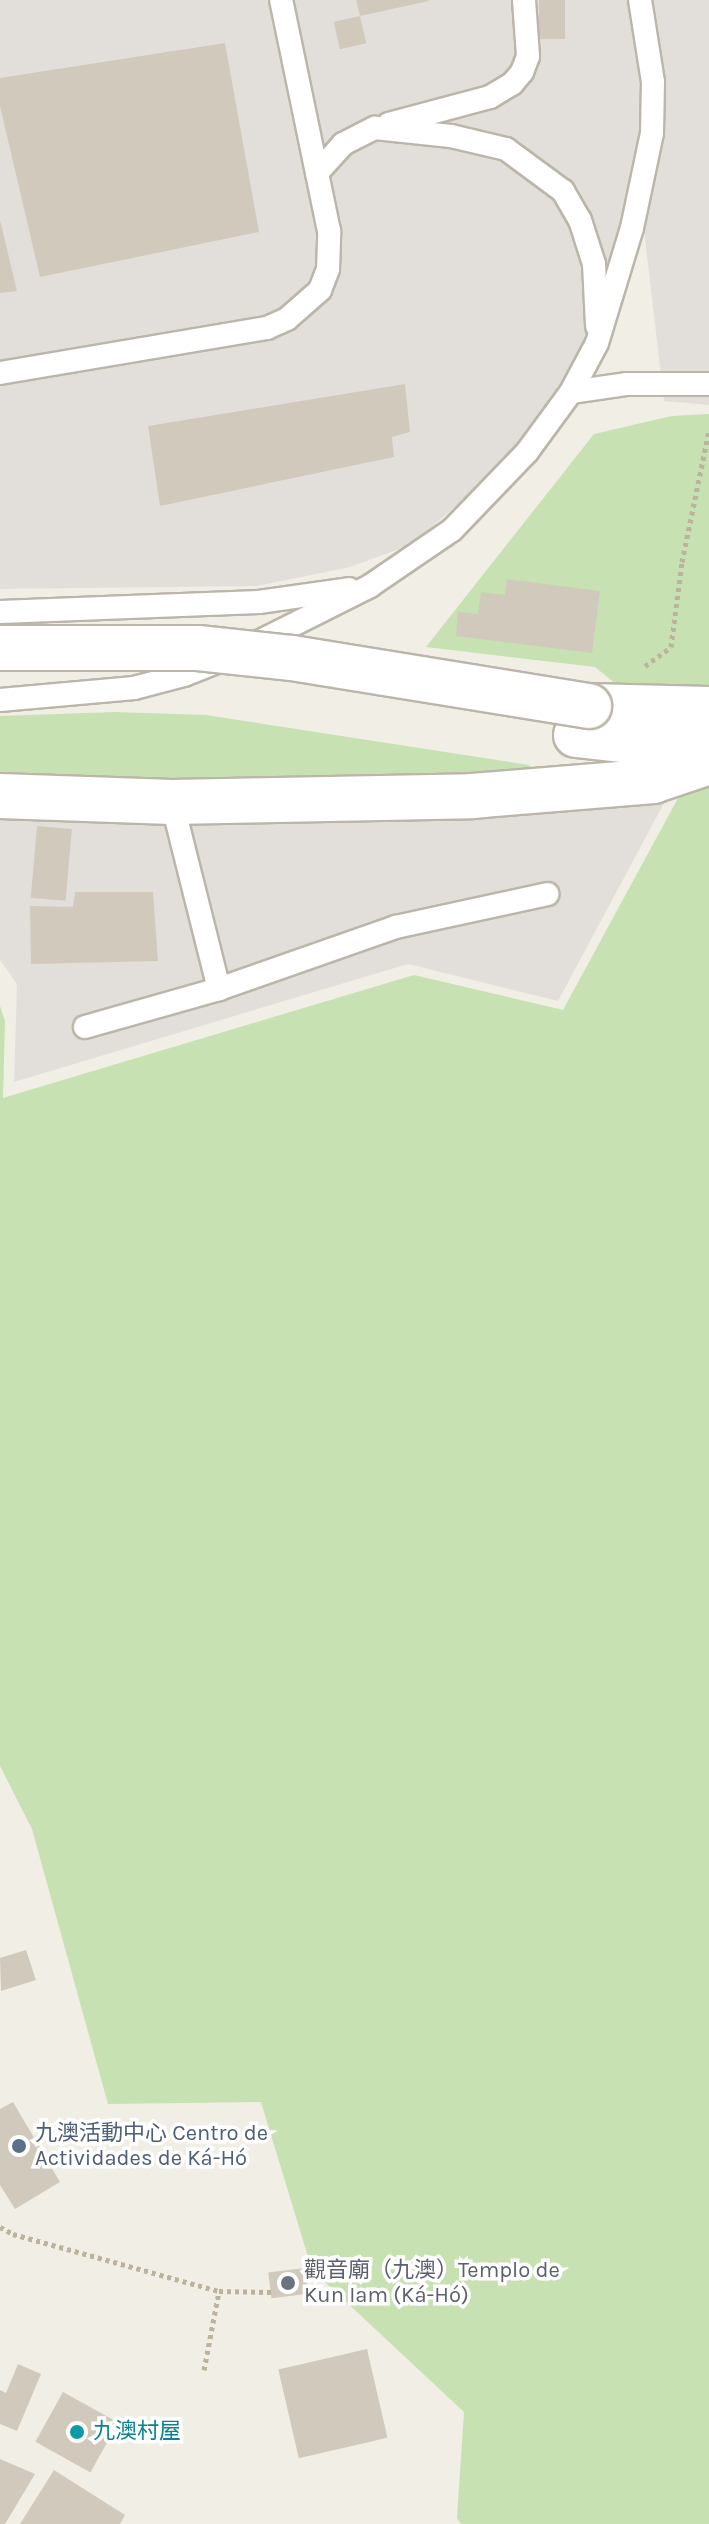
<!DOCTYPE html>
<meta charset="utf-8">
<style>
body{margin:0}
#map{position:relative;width:709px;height:2524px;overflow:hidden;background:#f0eee5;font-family:Karla,"Noto Sans SC",sans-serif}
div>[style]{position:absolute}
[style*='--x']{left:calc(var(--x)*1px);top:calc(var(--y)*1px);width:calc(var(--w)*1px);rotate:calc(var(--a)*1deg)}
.industrial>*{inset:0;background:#e2dfda}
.green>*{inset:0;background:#c7e1b2}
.building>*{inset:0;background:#d1cabc;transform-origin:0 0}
.path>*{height:5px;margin-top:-2.5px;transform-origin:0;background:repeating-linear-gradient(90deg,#bbb39c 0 4px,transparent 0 8px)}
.roads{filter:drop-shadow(2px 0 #bbb6a9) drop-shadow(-2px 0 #bbb6a9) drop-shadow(0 2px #bbb6a9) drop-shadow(0 -2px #bbb6a9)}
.service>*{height:22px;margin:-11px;padding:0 11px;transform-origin:11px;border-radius:11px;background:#fff}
.minor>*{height:44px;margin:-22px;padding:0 22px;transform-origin:22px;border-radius:22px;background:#fff}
.tertiary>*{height:44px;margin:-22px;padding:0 22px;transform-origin:22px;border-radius:22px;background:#fff}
.bridges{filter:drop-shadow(2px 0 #bbb6a9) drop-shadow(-2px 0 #bbb6a9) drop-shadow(0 2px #bbb6a9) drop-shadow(0 -2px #bbb6a9)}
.tertiary-bridge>*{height:44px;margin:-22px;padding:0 22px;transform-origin:22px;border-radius:22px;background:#fff}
.dots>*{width:22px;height:22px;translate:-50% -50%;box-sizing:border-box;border:4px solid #fff;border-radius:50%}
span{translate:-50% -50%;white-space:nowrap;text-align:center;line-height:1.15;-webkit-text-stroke:7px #fff;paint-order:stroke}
.service-label{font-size:22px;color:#4e5e75}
.left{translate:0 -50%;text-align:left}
.worship-label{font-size:22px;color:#5b616d}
.culture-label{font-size:22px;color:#0d838f}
</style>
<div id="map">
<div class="industrial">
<i style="clip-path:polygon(0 0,709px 0,709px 405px,664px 401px,637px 170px,615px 268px,586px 348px,519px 442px,457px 505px,410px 545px,350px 567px,257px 586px,0 589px)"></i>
<i style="clip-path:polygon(671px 790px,558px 1001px,408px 964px,14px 1082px,17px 984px,0 960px,0 815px)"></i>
</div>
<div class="green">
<i style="clip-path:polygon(709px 414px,709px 2524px,461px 2524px,457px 2518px,464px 2412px,312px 2270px,261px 2102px,108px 2104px,32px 1829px,0 1766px,0 1006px,5px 1021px,3px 1098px,414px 975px,563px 1010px,702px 754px,595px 667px,426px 647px,594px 434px,672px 416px)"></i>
<i style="clip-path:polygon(115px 712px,206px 715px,529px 765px,541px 775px,40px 783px,0 778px,0 716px)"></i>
</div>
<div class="building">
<i style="clip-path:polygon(356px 0,429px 0,429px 1px,360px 16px)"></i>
<i style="left:539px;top:0;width:26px;height:39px"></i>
<i style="left:360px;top:16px;width:28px;height:27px;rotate:77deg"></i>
<i style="clip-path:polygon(225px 43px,259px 232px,40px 277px,0 106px,0 78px)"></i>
<i style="clip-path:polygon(0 220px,17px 291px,0 293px)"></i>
<i style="clip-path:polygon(405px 384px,410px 432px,392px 437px,394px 457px,160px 506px,148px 426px)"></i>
<i style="clip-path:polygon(507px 579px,600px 591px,592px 653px,456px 636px,458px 612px,478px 614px,481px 592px,505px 595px)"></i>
<i style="left:37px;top:826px;width:35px;height:72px;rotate:5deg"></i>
<i style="clip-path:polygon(75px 892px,153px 892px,158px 961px,31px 964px,30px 906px,73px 907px)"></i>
<i style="clip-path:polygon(26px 1950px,36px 1980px,1px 1991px,0 1958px)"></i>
<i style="clip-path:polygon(13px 2102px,60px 2182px,15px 2209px,0 2185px,0 2109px)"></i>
<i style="left:305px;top:2268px;width:26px;height:37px;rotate:83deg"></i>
<i style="left:367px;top:2349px;width:91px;height:91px;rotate:77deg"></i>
<i style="clip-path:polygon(18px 2364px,41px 2374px,17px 2431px,0 2424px,0 2390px,6px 2393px)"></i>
<i style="left:63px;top:2392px;width:63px;height:57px;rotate:29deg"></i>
<i style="clip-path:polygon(0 2459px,35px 2474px,5px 2524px,0 2524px)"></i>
<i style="clip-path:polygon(54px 2470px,125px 2515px,120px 2524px,20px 2524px)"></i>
</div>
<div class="path">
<i style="--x:645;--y:666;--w:32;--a:-36"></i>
<i style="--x:671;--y:647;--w:86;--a:-82.6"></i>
<i style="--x:682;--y:562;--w:134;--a:-78.4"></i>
<i style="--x:0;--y:2227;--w:15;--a:28"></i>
<i style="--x:13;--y:2234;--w:214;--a:15.5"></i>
<i style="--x:219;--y:2291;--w:52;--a:1.1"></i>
<i style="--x:204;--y:2370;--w:80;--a:-79.2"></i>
</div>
<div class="roads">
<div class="service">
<i style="--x:389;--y:124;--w:105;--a:-15"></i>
<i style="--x:490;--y:97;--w:26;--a:-31"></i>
<i style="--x:512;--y:84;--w:16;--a:-50"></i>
<i style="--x:522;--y:72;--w:17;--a:-69"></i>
<i style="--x:528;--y:56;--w:56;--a:-94.1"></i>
<i style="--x:317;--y:173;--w:39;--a:-48"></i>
<i style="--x:343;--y:144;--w:36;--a:-27"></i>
<i style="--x:375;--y:128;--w:76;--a:6"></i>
<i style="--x:451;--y:136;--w:57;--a:13.3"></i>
<i style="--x:506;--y:149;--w:71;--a:36.4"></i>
<i style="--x:563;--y:191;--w:34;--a:60"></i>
<i style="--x:580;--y:220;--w:46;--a:72.3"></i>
<i style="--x:594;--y:264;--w:62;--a:87.2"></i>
<i style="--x:0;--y:373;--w:271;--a:-9.6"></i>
<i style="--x:267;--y:328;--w:22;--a:-24"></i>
<i style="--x:287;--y:319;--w:44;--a:-41.3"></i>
<i style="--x:320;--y:290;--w:22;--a:-69"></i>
<i style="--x:328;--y:269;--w:38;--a:-88"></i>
<i style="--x:329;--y:231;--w:236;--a:-101.7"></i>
<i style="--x:571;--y:392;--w:57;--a:-8.1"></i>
<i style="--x:627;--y:384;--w:82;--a:0"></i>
<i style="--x:0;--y:612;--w:259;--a:-2.2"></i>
<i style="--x:259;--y:602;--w:91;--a:-8.2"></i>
<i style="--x:0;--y:700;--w:135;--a:-5.1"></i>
<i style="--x:134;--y:688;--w:52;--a:-14.6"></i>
<i style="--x:184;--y:675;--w:48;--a:-21.8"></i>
<i style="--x:229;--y:657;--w:158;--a:-26.7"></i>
<i style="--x:370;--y:586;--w:99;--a:-34.3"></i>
<i style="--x:452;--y:530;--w:108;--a:-46.1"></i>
<i style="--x:527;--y:452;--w:74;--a:-53.7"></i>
<i style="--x:571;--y:392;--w:55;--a:-62"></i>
<i style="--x:597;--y:343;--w:120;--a:-73.1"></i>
<i style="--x:632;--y:228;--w:97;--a:-78.1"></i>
<i style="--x:652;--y:133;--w:51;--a:-88.9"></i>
<i style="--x:653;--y:82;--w:83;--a:-99"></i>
<i style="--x:172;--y:802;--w:193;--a:75.9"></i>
<i style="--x:85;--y:1027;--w:139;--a:-15.8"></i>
<i style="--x:219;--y:989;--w:188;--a:-19.3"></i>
<i style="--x:396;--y:927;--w:155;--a:-12.3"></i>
</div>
<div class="minor">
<i style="--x:0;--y:796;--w:172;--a:2"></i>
<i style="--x:172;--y:802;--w:300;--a:-1.1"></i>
<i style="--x:472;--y:796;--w:182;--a:-4.7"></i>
<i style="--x:653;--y:781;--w:59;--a:-18.7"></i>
</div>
<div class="tertiary">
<i style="--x:589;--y:706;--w:120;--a:1.4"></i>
<i style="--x:576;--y:735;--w:101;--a:6.3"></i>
<i style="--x:676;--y:746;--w:33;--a:0"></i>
</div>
</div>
<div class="bridges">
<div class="tertiary-bridge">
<i style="--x:0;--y:648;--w:198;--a:0"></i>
<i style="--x:198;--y:648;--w:95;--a:6.1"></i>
<i style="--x:292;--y:658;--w:301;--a:9.2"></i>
</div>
</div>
<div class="dots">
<i style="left:19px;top:2146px;background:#5c6f8a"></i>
<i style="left:288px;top:2283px;background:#6b7280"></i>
<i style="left:77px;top:2432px;background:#0f9aa8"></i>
</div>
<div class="service-label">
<span class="left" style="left:35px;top:2146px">九澳活動中心 Centro de<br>Actividades de Ká-Hó</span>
</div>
<div class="worship-label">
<span class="left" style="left:304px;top:2283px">觀音廟（九澳）Templo de<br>Kun Iam (Ká-Hó)</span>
</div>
<div class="culture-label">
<span class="left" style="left:93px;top:2432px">九澳村屋</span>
</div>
</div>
